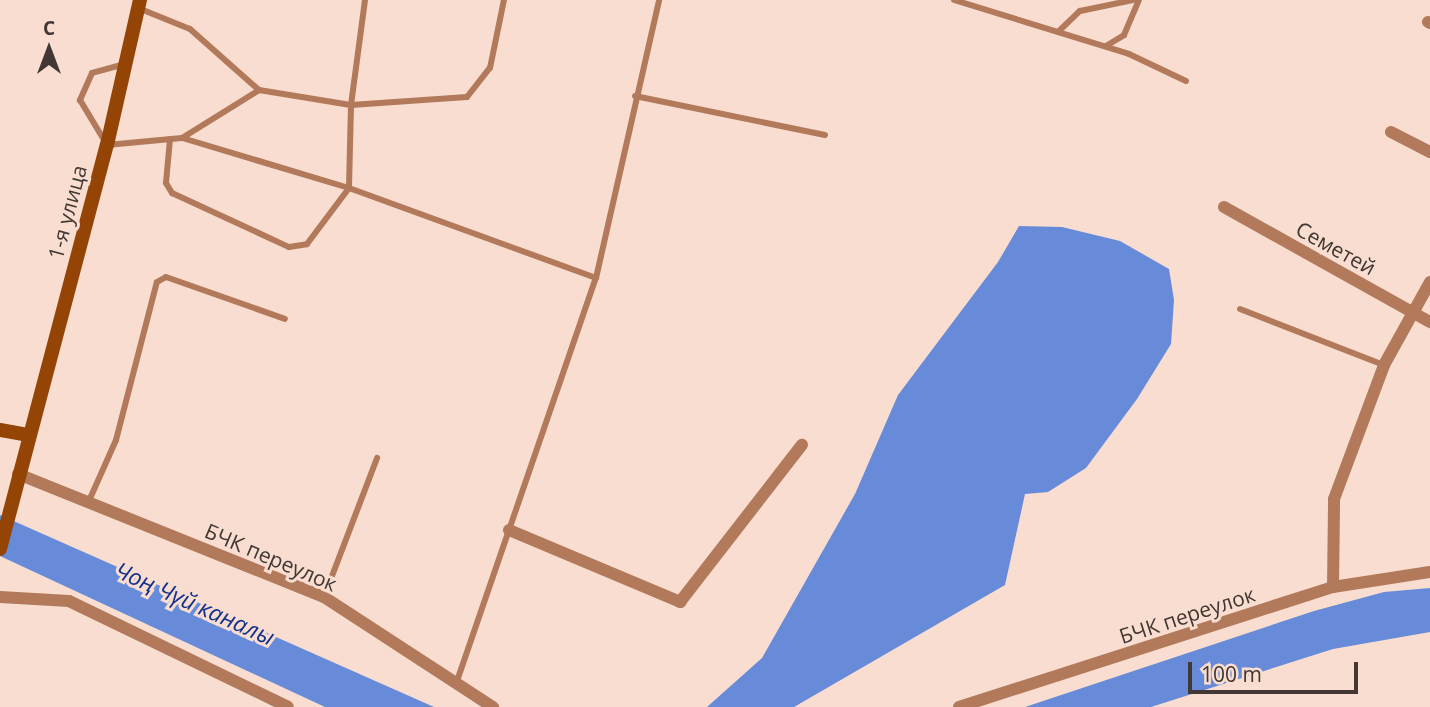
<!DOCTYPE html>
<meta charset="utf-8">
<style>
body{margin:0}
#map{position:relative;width:1430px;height:707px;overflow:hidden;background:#f8ddd0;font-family:"Open Sans",sans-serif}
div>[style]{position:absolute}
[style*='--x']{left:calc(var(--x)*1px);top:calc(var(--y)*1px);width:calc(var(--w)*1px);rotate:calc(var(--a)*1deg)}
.water>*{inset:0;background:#688bd9}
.lane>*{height:6px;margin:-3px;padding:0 3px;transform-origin:3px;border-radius:3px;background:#b27a5b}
.street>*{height:12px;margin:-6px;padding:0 6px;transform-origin:6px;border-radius:6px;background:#b27a5b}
.secondary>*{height:14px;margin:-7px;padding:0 7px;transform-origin:7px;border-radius:7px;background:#944506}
span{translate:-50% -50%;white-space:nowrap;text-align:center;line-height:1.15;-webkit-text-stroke:6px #f8ddd0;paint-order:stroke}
.street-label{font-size:21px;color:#423733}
.water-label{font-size:23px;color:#13328b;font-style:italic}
.north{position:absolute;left:14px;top:14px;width:70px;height:70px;-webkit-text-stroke:5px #f8ddd0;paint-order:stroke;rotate:0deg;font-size:19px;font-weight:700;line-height:28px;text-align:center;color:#423733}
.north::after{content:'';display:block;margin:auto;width:24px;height:32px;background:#423733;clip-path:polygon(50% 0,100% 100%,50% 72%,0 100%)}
.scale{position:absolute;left:1188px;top:662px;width:170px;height:32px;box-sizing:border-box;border:4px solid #423733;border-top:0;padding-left:9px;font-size:21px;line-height:24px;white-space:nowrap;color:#423733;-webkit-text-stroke:5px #f8ddd0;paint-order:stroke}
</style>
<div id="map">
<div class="water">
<i style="clip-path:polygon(1019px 226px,1062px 227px,1120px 241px,1169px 269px,1174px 300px,1171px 344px,1137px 399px,1086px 468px,1048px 492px,1025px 494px,1005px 585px,794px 707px,707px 707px,762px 658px,855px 494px,898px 395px,998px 262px)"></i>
<i style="clip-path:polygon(0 515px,434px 707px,325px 707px,0 556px)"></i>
<i style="clip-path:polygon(1430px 588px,1430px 632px,1333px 649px,1151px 707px,1025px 707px,1314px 611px,1384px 592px)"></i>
</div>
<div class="lane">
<i style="--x:365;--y:0;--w:106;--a:97.6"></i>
<i style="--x:351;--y:105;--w:116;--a:-3.9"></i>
<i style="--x:467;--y:97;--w:37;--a:-52"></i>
<i style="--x:490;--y:68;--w:69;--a:-78.4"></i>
<i style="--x:954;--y:0;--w:183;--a:17.1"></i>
<i style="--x:1129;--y:54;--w:63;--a:25.3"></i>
<i style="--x:138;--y:8;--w:56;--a:22"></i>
<i style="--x:190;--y:29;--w:92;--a:41.5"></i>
<i style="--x:1059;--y:31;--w:29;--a:-44"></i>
<i style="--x:1080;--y:11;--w:54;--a:-11.7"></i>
<i style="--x:1106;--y:46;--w:21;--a:-31"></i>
<i style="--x:1124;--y:35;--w:38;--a:-67"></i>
<i style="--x:125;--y:64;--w:34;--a:165"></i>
<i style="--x:92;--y:73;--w:30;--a:114"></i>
<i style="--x:80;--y:100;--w:52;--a:59"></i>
<i style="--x:107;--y:145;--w:75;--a:-5.3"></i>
<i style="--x:182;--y:138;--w:91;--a:-31.9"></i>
<i style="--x:259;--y:90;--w:93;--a:9.3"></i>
<i style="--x:351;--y:105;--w:83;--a:91.4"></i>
<i style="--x:349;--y:188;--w:263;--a:20"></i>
<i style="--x:635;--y:96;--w:194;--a:11.6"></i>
<i style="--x:170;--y:139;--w:44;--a:95.2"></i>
<i style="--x:166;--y:183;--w:12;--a:59"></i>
<i style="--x:172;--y:193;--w:129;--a:24.8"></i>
<i style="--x:289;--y:247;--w:18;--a:-9"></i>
<i style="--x:307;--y:244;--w:70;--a:-53.1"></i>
<i style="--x:349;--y:188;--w:174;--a:-163.3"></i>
<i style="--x:1240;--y:309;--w:155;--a:21.3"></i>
<i style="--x:88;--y:503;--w:69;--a:-66"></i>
<i style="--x:116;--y:440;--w:163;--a:-75.5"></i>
<i style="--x:157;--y:282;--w:10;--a:-29"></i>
<i style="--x:166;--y:277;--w:126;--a:19.4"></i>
<i style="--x:324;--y:597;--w:149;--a:-69.1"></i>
<i style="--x:457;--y:681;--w:426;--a:-71"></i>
<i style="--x:596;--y:278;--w:285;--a:-77.2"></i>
</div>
<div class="street">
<i style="--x:1428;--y:22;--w:2;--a:27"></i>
<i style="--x:1391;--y:132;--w:44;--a:27.1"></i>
<i style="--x:1224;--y:207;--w:236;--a:29.2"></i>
<i style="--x:18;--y:474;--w:330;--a:21.9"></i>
<i style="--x:324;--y:597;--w:202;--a:33.1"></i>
<i style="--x:509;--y:530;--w:186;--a:22.8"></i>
<i style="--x:680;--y:602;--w:199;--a:-52.2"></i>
<i style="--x:1333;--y:587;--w:88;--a:-89.3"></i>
<i style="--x:1334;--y:499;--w:143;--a:-69.5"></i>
<i style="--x:1384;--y:365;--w:95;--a:-61"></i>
<i style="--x:0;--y:597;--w:69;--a:3.3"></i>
<i style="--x:69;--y:601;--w:243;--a:25.8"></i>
<i style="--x:959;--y:707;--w:393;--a:-17.8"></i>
<i style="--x:1333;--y:587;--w:98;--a:-8.8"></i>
</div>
<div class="secondary">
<i style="--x:0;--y:430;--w:28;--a:10"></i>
<i style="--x:0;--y:549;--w:418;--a:-75.2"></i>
<i style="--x:107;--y:145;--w:149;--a:-77.2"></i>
</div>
<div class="street-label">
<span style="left:67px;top:212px;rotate:-75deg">1-я улица</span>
<span style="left:1336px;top:248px;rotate:29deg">Семетей</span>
<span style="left:271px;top:557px;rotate:23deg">БЧК переулок</span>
<span style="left:1187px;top:615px;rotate:-18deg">БЧК переулок</span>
</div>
<div class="water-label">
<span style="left:195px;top:603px;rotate:24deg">Чоң Чүй каналы</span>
</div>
<div class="north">С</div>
<div class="scale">100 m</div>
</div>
